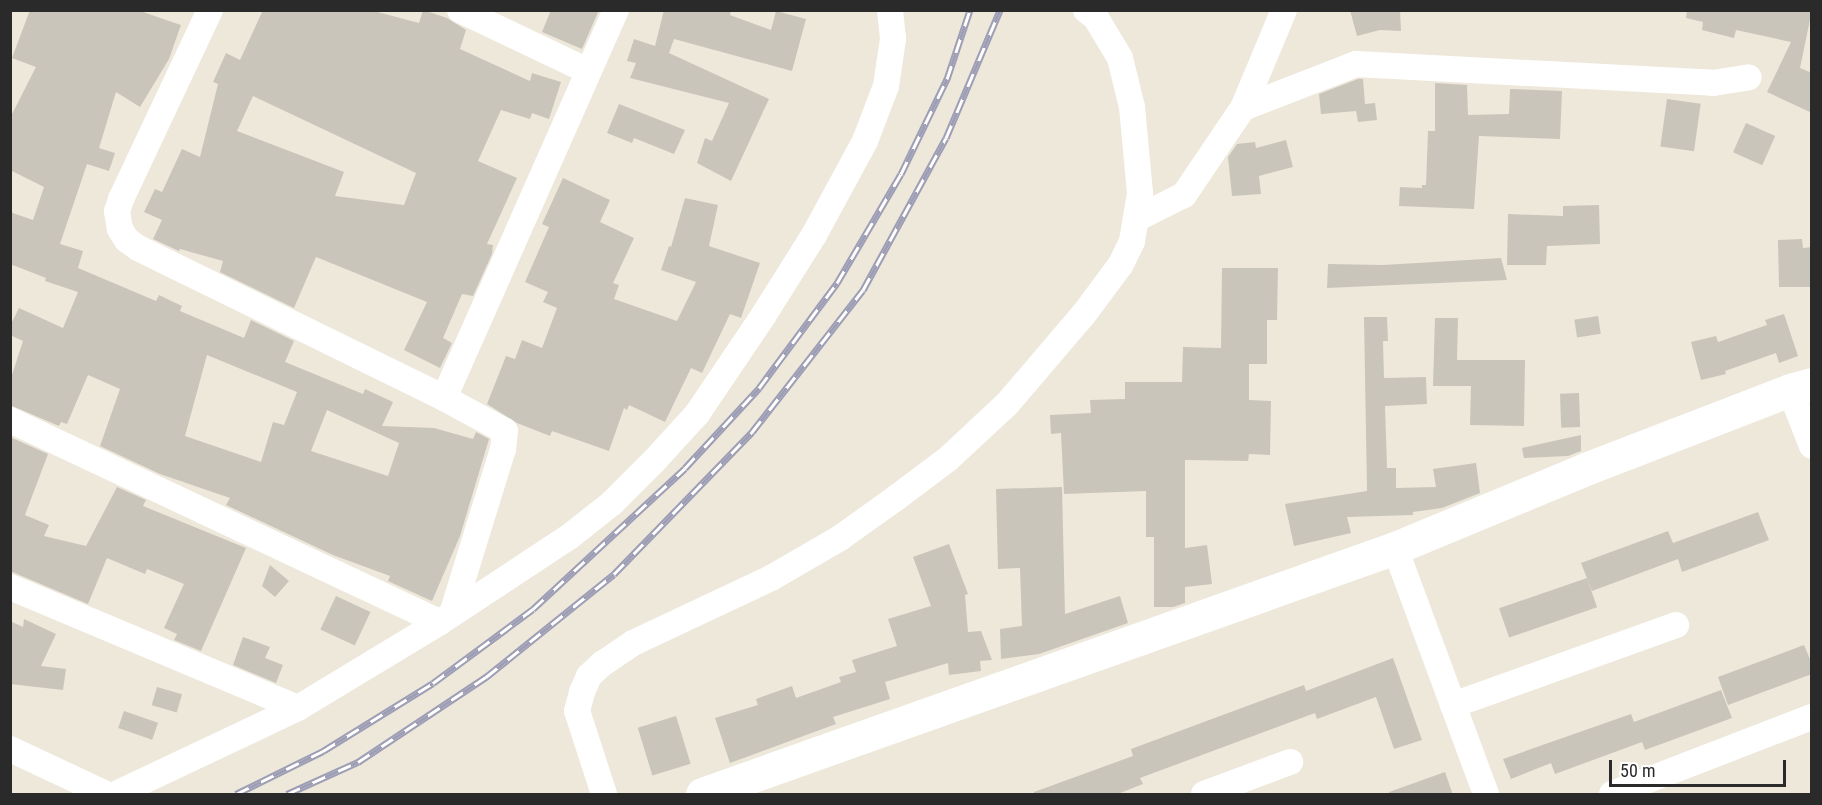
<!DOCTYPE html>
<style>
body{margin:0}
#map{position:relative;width:1822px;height:805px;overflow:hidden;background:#eee8db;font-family:"Roboto Condensed",sans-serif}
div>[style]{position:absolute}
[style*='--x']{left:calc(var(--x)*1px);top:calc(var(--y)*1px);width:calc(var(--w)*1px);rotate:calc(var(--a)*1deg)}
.building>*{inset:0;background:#c9c5bb;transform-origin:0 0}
.minor>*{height:26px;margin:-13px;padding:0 13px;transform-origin:13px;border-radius:13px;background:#fff}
.secondary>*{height:33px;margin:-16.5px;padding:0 16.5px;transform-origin:16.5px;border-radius:16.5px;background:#fff}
.rail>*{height:7px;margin-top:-3.5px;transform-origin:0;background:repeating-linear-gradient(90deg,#fff 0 14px,#9d9eb6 0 28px);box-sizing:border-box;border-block:2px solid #9d9eb6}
span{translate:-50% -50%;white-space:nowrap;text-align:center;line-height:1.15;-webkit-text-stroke:6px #fff;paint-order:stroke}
.frame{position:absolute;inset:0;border:12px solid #2a2a2a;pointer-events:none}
.scale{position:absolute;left:1609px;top:760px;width:177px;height:27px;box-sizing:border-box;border:3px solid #2a2a2a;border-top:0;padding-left:8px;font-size:18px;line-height:21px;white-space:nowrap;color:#2a2a2a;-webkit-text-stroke:4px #fff;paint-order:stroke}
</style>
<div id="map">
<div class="building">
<i style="clip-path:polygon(evenodd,30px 10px,137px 10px,181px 25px,169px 59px,140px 107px,116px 92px,99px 148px,115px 153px,109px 171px,87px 164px,60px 244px,83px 251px,78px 268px,156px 301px,159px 295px,182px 306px,180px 311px,244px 338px,251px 320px,294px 341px,285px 362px,363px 394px,365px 389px,393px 402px,382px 426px,434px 428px,473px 439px,476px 432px,489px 439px,460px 536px,432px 601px,388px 581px,390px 576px,333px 555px,226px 505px,230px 498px,160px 474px,100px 446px,120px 389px,88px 375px,67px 424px,61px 422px,59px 426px,10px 405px,10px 381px,23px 341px,10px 335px,10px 326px,19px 308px,63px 328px,78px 292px,45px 281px,46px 278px,10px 264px,10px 212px,33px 220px,44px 187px,10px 170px,10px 118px,36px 67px,12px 58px,30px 10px,207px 355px,297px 392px,284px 425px,273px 422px,261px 462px,185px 436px,207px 355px,30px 10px,327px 410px,399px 443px,388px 476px,311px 451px,327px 410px)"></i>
<i style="clip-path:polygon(evenodd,263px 10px,370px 10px,419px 23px,423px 10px,447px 18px,466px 30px,460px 49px,530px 81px,532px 73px,561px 82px,549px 119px,532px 113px,530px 119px,501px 110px,478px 161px,517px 178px,487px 244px,493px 245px,492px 254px,473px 296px,462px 294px,443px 338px,452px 343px,440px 368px,404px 350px,427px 302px,316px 257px,294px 308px,220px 272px,223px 261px,180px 249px,179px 251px,153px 239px,162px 220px,144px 212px,155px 189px,162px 192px,182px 149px,200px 157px,218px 84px,213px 82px,226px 53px,240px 60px,263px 10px,253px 96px,416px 173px,404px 205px,335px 196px,344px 172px,237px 131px,253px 96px)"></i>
<i style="clip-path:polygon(551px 10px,599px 10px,582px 49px,542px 32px)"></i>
<i style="clip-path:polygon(664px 10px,731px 10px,730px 15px,771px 30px,776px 11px,806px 19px,792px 71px,674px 39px,669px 53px,769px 99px,731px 181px,697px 163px,705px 138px,712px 141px,729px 103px,630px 78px,636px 63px,627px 61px,634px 39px,655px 46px)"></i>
<i style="clip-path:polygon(1350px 10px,1400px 10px,1401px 31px,1380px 30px,1357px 36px)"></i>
<i style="clip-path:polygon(1687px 10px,1812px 10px,1800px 68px,1812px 73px,1812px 113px,1767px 92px,1791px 42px,1736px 30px,1734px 38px,1702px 30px,1703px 22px,1686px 18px)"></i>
<i style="clip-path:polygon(1358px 79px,1363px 79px,1365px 104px,1375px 103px,1377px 120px,1358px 122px,1356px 111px,1321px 114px,1319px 94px)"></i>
<i style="clip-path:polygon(1435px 83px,1467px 85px,1468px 115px,1509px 114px,1510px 89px,1562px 91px,1560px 139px,1479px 136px,1474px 209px,1399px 206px,1400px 187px,1422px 188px,1422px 185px,1426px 185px,1428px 131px,1435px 131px)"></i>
<i style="left:1667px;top:99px;width:34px;height:48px;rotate:8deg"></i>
<i style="clip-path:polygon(619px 104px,685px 130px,674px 154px,634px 138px,632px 143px,607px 133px)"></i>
<i style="left:1746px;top:123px;width:32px;height:32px;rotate:24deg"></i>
<i style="clip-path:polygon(1286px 140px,1293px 167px,1259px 176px,1261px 194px,1232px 196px,1228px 157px,1237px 144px,1255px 142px,1256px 148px)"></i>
<i style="clip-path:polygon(563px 178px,610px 200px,600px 222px,634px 238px,613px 283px,619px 285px,614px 299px,677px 321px,696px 282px,661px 270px,669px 246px,671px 247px,685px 198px,718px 205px,709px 246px,760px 263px,741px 318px,730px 314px,702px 373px,691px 368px,665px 422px,629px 405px,627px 410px,624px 408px,609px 451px,552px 431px,550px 436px,517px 423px,487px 404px,506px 356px,515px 359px,522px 340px,542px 348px,557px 308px,543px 302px,548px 292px,525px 282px,549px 227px,542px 224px)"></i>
<i style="clip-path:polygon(1599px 205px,1600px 244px,1547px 246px,1546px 265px,1507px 265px,1508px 214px,1563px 216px,1563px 206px)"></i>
<i style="clip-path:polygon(1802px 239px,1803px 248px,1812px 247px,1812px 287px,1779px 287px,1778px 240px)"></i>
<i style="clip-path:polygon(1501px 258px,1507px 280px,1327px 288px,1328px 264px,1383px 265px)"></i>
<i style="clip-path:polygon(1222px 268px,1278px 268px,1277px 320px,1267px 320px,1267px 364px,1249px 364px,1249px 400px,1271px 401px,1270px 455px,1249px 454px,1248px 461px,1185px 460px,1185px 548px,1207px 545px,1212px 584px,1185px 587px,1185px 603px,1173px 607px,1154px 607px,1154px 537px,1146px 537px,1146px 491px,1064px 494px,1061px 433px,1051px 434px,1050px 415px,1091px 413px,1090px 400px,1125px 399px,1125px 382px,1182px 382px,1183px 347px,1221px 348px)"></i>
<i style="clip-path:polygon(1784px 314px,1798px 356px,1779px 363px,1776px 353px,1725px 371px,1726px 374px,1701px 380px,1691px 342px,1716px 336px,1718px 342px,1767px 325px,1765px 320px)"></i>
<i style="left:1598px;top:316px;width:18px;height:24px;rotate:81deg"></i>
<i style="clip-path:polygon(1364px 317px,1387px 317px,1388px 341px,1383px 341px,1384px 378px,1426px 377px,1427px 404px,1385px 406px,1387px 468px,1396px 468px,1396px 488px,1436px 487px,1433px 469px,1476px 463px,1480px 493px,1442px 508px,1413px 512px,1413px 515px,1347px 517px,1351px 533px,1294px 546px,1285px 504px,1367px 491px)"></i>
<i style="clip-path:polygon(1435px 318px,1458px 318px,1457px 360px,1525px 360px,1524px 426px,1470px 425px,1471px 386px,1433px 386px)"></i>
<i style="left:1579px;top:393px;width:34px;height:19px;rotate:88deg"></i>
<i style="clip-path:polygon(1581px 435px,1581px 451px,1568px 456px,1524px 458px,1522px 448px)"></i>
<i style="clip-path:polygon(10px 437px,48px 454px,25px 515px,49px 525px,44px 536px,86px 546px,117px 487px,146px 500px,143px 506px,246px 548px,201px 651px,174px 640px,177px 634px,164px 628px,184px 584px,147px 569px,145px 574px,107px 558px,88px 604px,10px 571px)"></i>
<i style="clip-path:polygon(1062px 487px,1065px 614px,1120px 596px,1128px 623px,1039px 654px,1001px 659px,1000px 629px,1022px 626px,1020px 568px,998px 569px,996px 489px)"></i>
<i style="clip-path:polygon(1758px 512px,1769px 540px,1682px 572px,1678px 559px,1592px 591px,1581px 563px,1668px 531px,1673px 543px)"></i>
<i style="clip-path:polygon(949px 544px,968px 594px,965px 595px,968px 632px,981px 631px,992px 660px,980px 661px,981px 671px,949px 675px,948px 663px,885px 682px,890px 699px,833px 717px,836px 724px,730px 763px,715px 718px,758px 705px,756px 699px,792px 686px,796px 698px,841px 682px,839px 677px,856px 672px,852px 660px,897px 646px,888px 619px,931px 606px,913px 557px)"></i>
<i style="clip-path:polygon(270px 565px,289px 581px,275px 597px,262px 586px)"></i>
<i style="left:1587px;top:578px;width:31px;height:93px;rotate:71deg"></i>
<i style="left:336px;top:596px;width:38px;height:37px;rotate:25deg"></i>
<i style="clip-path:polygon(24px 619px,56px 634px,41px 666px,66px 669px,63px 690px,10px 684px,10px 621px,23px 627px)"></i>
<i style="clip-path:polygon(243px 637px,270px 647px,265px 658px,283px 665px,276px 683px,233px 665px)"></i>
<i style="clip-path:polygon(1804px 645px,1812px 664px,1812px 674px,1728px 705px,1718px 677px)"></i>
<i style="clip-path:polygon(1393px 658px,1422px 740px,1394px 749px,1376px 697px,1317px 719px,1315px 713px,1140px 778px,1143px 784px,1115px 795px,1034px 795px,1034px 792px,1133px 756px,1131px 749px,1304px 685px,1306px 691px)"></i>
<i style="left:157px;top:687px;width:26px;height:19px;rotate:16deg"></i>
<i style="clip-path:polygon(1721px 690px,1732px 718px,1645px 750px,1642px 742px,1555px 774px,1551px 763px,1511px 779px,1503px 759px,1631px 714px,1634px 722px)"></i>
<i style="left:124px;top:711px;width:36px;height:18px;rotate:19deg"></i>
<i style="left:676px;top:716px;width:50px;height:40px;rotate:73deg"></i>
<i style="clip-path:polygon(1445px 772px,1453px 795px,1389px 795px,1389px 792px)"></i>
</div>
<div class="minor">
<i style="--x:210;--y:10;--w:209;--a:115.2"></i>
<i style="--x:121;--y:199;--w:13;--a:108"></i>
<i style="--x:117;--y:211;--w:18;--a:81"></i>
<i style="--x:120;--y:229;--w:13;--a:58"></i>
<i style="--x:127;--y:240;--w:14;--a:36"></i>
<i style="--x:138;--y:248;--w:341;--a:26.1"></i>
<i style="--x:444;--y:398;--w:69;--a:28.4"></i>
<i style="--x:505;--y:431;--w:18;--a:96"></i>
<i style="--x:503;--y:449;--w:173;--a:107.2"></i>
<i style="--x:460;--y:10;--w:142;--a:25.5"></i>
<i style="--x:1243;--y:108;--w:106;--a:-67.3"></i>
<i style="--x:1138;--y:218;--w:51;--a:-26.6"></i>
<i style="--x:1184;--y:195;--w:105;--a:-55.9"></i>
<i style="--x:1243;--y:108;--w:121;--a:-21.3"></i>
<i style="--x:1356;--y:64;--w:358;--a:3"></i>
<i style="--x:1713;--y:83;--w:36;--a:-9"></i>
<i style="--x:1790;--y:390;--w:60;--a:68.6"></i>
<i style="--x:444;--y:398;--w:424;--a:-66.1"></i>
<i style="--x:10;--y:420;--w:475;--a:25.2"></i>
<i style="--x:1395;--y:548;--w:262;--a:69.7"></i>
<i style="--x:10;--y:587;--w:312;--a:22.8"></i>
<i style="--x:1453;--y:705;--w:237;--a:-19.7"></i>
<i style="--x:10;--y:749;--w:106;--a:25.1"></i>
<i style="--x:116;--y:794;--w:201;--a:-25.3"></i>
<i style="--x:298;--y:708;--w:166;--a:-31.2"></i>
<i style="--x:440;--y:622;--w:154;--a:-33.4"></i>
<i style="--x:569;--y:537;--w:55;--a:-38.3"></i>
<i style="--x:612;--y:503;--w:59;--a:-45"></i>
<i style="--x:654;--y:461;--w:64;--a:-47.5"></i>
<i style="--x:697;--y:414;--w:118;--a:-56"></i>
<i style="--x:763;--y:316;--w:96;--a:-57.8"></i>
<i style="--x:814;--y:235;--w:107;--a:-61.5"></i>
<i style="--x:865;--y:141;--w:59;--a:-69.1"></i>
<i style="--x:886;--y:86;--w:48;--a:-81.5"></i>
<i style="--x:893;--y:39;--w:29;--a:-96"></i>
<i style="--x:604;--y:794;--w:87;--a:-108"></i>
<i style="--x:577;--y:711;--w:20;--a:-75"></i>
<i style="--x:582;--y:692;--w:17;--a:-66"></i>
<i style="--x:589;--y:676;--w:18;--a:-43"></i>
<i style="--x:602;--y:664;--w:37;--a:-34"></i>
<i style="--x:633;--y:643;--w:153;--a:-25.2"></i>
<i style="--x:771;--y:578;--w:80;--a:-30.1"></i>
<i style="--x:840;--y:538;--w:69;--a:-35.5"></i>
<i style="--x:896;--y:498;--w:66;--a:-37"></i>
<i style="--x:949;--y:458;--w:79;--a:-43"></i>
<i style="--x:1007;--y:404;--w:118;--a:-49.5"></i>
<i style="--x:1084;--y:314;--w:62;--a:-53.5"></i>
<i style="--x:1121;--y:264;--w:25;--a:-64"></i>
<i style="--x:1132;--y:241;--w:49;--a:-80.5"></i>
<i style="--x:1140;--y:193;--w:86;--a:-95.3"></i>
<i style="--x:1132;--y:107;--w:50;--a:-103.8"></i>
<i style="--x:1120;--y:58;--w:47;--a:-121"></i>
<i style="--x:1096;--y:18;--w:13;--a:-141"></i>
<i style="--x:1204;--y:794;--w:92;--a:-20.4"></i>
<i style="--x:1612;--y:794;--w:214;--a:-21.1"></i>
</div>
<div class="secondary">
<i style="--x:702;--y:794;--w:735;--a:-19.54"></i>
<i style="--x:1395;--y:548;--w:209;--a:-22.5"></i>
<i style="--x:1588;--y:468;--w:217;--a:-21.1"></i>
<i style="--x:1790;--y:390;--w:23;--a:-15"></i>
</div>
<div class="rail">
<i style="--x:236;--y:794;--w:97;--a:-26.3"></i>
<i style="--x:323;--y:751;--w:129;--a:-31.7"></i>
<i style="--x:433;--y:683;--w:124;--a:-36.5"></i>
<i style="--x:533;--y:609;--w:207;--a:-42.8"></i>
<i style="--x:685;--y:468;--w:109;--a:-47.2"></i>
<i style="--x:759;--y:388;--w:131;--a:-53.4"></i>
<i style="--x:837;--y:283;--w:126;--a:-59.6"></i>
<i style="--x:901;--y:174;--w:106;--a:-64.2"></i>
<i style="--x:947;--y:79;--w:73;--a:-71.6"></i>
<i style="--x:287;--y:794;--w:78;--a:-24.3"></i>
<i style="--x:358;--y:762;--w:154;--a:-33.6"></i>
<i style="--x:486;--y:677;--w:164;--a:-38.8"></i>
<i style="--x:614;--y:574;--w:198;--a:-45.8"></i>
<i style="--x:752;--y:432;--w:180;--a:-52"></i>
<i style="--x:863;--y:290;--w:173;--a:-61.4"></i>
<i style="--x:946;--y:138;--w:139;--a:-67.1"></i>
</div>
<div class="frame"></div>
<div class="scale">50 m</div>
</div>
